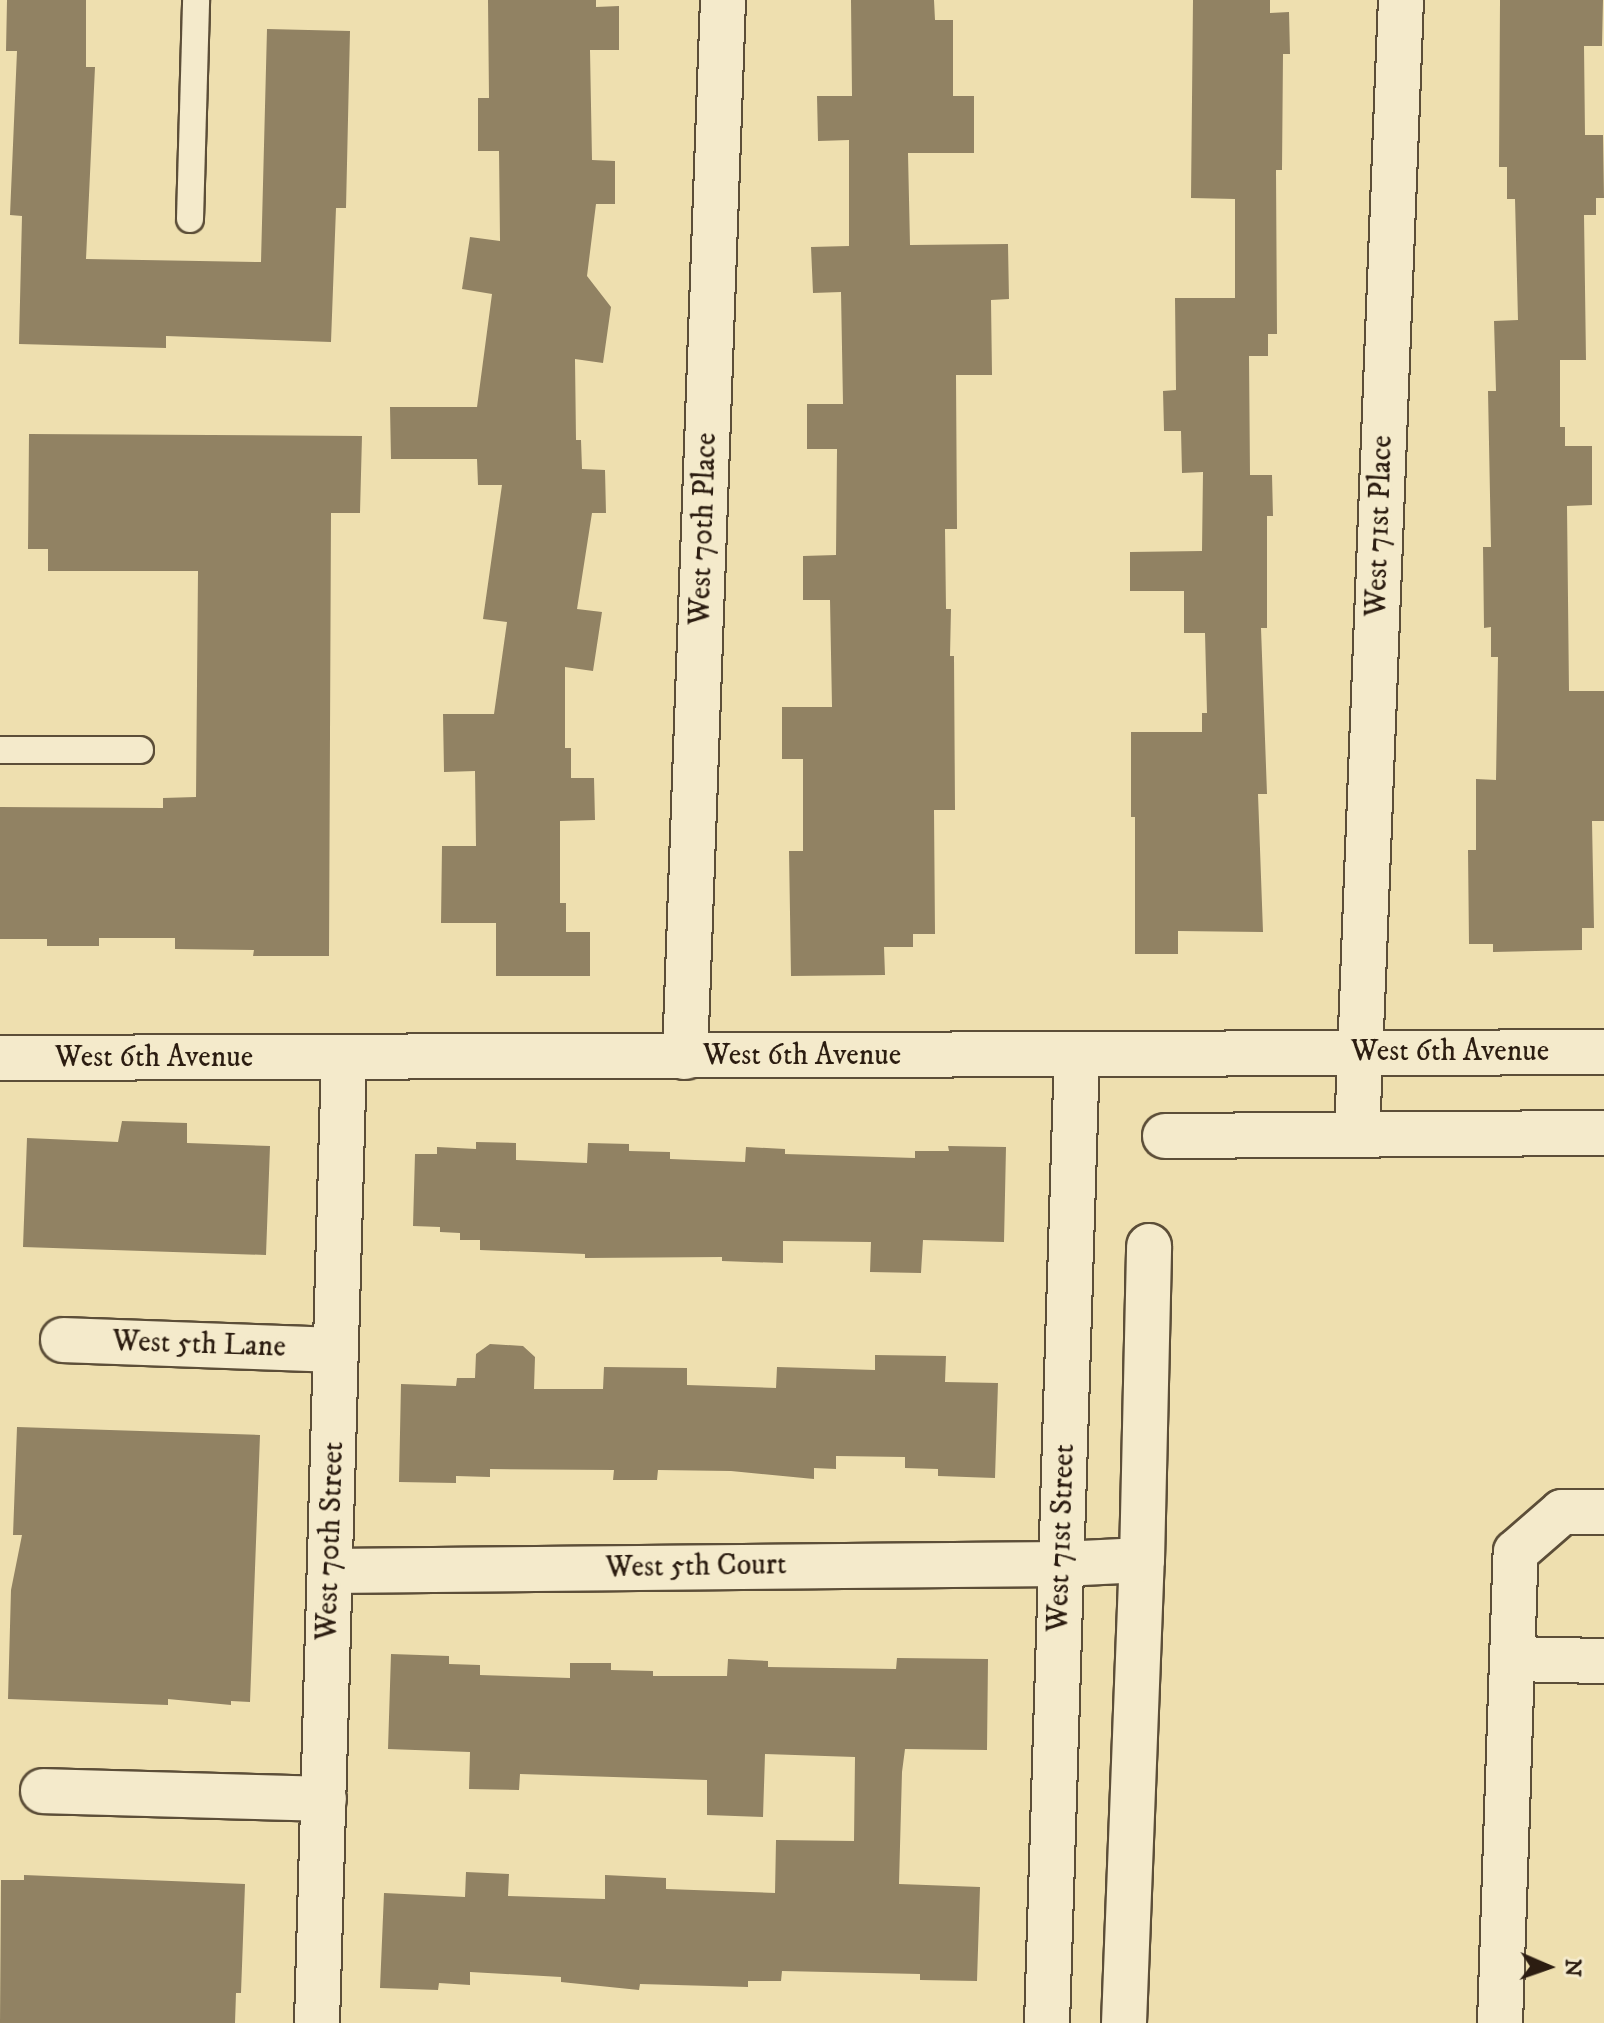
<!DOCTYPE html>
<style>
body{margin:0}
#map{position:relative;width:1604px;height:2023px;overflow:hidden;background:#eedfaf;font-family:"IM FELL DW Pica",serif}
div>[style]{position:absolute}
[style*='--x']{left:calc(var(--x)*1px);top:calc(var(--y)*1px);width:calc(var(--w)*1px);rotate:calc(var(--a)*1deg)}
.building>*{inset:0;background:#918263}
.roads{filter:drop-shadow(2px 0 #5c4e38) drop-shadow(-2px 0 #5c4e38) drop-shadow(0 2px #5c4e38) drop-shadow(0 -2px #5c4e38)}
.service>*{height:26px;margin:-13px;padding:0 13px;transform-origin:13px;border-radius:13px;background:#f4eacb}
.minor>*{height:44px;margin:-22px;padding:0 22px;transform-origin:22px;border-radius:22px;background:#f4eacb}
.tertiary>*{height:44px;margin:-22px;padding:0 22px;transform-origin:22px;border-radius:22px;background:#f4eacb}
span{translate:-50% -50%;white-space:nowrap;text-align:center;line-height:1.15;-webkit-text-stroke:6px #f4eacb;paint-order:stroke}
.street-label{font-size:30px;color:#2c1d11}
.north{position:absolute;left:1508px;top:1927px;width:80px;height:80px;-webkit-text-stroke:6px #f4eacb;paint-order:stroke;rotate:92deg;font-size:22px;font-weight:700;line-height:32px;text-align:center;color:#2c1d11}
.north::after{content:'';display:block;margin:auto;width:28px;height:36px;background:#2c1d11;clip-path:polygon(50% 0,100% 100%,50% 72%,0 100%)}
</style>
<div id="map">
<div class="building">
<i style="clip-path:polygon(7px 0,86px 0,86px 67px,95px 67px,86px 259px,261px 262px,267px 29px,350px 31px,346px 208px,336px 208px,331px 342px,166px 336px,166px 348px,19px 344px,22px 216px,10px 215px,17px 51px,6px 51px)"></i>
<i style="clip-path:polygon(488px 0,596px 0,596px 7px,619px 6px,619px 50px,590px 50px,592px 160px,615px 161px,615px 204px,596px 204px,587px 276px,611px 307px,603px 363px,575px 359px,576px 440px,581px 440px,582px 469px,605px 470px,606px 513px,592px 513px,577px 609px,602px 612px,593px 671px,565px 667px,565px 748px,571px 748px,571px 778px,594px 778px,595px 820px,560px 821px,560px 903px,566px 903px,566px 932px,590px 932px,590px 976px,496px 976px,496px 923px,441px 923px,442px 846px,476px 846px,475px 771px,444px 772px,443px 714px,494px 714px,507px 622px,483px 619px,502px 485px,478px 485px,477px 459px,391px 459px,390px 407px,477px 407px,492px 294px,462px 289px,470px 237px,500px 241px,499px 151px,478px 151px,478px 98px,489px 98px)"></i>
<i style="clip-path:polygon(851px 0,934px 0,935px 20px,953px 20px,953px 96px,974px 96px,974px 153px,908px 153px,910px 245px,1008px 244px,1009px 299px,991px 300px,992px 375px,956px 375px,957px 529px,945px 529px,946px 609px,951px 609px,950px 656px,954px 656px,955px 810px,934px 810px,935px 934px,913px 934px,913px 947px,884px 947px,885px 975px,791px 976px,789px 851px,803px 851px,803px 759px,782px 759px,782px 707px,832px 707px,830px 600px,803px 600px,803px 556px,836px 555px,837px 449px,807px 449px,807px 404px,843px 404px,841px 292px,813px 293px,811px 247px,849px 246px,849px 140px,818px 141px,817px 96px,852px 96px)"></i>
<i style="clip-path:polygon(1193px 0,1270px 0,1270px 13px,1289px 12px,1290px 54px,1283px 54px,1282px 170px,1276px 170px,1277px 334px,1268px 334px,1268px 356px,1249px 356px,1250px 475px,1272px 475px,1273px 516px,1267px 516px,1267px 628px,1261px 628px,1267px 794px,1258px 794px,1263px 932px,1178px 931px,1178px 954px,1135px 954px,1135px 817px,1131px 817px,1131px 732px,1202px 732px,1202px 713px,1207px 713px,1205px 633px,1184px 633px,1184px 591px,1130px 591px,1130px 552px,1202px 551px,1203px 472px,1182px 473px,1181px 431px,1164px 431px,1163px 391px,1176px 390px,1175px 298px,1235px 298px,1235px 199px,1191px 198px)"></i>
<i style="clip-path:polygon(1500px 0,1603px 0,1602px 46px,1584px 46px,1585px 135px,1603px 135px,1604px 198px,1596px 198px,1596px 215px,1584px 215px,1586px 360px,1560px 360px,1560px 427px,1565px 427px,1565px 446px,1592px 446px,1592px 505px,1567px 506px,1569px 691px,1604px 691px,1604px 821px,1592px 821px,1594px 928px,1582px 928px,1582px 950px,1493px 952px,1493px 944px,1469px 944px,1468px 850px,1476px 850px,1476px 779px,1496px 780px,1498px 657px,1491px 657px,1491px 627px,1484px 628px,1483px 547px,1491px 547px,1488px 391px,1496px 391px,1494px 321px,1518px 320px,1515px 199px,1507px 199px,1507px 167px,1499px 167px)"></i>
<i style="clip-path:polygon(29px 434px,362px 436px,360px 513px,331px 513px,329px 956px,253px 956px,254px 950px,175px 949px,175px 938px,99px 938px,99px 946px,47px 946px,47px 939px,0 939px,0 807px,163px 808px,163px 798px,196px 797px,198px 571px,48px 571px,48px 549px,28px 549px)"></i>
<i style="clip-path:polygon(122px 1121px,187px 1123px,187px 1143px,270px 1146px,266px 1255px,23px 1247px,27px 1138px,118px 1142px)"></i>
<i style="clip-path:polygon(476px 1142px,516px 1143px,516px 1160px,587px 1163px,588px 1143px,629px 1144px,629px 1151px,670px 1152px,670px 1159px,745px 1162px,746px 1147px,785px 1149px,785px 1154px,915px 1158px,915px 1151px,949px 1151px,948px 1146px,1006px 1147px,1004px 1242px,923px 1240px,921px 1273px,870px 1272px,871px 1242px,783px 1241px,783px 1263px,722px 1261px,722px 1257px,585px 1258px,585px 1254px,480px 1250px,480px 1240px,460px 1240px,460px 1233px,440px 1232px,440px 1227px,413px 1226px,415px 1154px,437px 1154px,437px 1147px,476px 1149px)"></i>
<i style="clip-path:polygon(490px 1344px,523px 1346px,535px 1357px,534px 1389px,603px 1389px,604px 1367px,687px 1368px,687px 1385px,776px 1388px,777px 1367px,875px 1370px,875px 1355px,946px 1356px,945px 1382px,998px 1383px,995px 1478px,938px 1476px,938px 1469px,905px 1468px,905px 1457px,836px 1456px,836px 1469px,814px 1468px,814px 1479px,731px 1471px,658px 1470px,657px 1480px,613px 1480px,614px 1470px,490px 1469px,490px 1477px,456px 1476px,456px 1483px,399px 1482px,401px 1384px,456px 1386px,457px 1378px,475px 1378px,476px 1354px)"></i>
<i style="clip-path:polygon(17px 1427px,260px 1435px,250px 1702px,231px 1701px,231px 1705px,168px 1699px,168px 1705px,8px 1699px,11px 1590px,22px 1535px,13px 1535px)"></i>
<i style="clip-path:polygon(391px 1654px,449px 1656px,449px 1664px,480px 1665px,480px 1675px,570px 1678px,570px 1663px,611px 1663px,611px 1670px,653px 1671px,653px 1676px,727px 1676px,728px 1659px,768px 1661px,768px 1667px,896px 1669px,897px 1658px,988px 1659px,987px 1750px,905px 1749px,902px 1772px,899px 1884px,980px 1887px,977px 1981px,920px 1980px,920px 1974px,782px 1971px,781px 1981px,748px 1981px,748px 1987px,640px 1984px,639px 1990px,561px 1982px,561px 1977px,470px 1972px,470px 1985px,439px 1983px,438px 1990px,380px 1988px,384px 1893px,465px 1897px,466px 1872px,509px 1874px,508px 1896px,605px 1899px,605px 1875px,666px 1878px,666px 1889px,775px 1893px,776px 1840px,854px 1841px,855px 1757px,765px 1754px,763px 1817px,707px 1815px,707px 1780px,520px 1774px,519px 1790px,469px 1789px,470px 1752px,388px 1749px)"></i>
<i style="clip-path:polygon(24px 1875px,245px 1884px,241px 1993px,236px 1993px,235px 2023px,0 2023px,1px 1880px,24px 1880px)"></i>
</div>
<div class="roads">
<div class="service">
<i style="--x:190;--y:219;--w:219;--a:-88.4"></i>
<i style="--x:0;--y:750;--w:140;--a:0"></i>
</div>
<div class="minor">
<i style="--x:685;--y:1057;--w:1058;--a:-87.94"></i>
<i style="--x:1357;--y:1134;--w:1135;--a:-87.78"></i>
<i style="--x:1165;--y:1136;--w:439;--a:-0.4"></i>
<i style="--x:63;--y:1340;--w:273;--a:2.1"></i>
<i style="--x:330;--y:1571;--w:732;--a:-0.55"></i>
<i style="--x:1062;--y:1564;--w:80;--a:-2.9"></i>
<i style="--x:1513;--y:1659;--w:91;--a:1.3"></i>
<i style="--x:43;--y:1791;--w:281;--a:1.6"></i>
<i style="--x:317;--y:2023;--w:964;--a:-88.4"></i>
<i style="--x:1047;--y:2023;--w:969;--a:-88.23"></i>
<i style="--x:1124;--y:2023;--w:463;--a:-87.8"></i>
<i style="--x:1142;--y:1560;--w:314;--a:-88.7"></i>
<i style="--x:1500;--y:2023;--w:471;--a:-88.1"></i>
<i style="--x:1516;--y:1552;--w:61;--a:-41"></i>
<i style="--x:1562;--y:1512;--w:42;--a:0"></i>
</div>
<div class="tertiary">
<i style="--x:0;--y:1058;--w:1604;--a:-0.21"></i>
</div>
</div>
<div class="street-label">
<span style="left:1380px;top:526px;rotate:-88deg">West 71st Place</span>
<span style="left:704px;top:529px;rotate:-88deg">West 70th Place</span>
<span style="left:1450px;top:1052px">West 6th Avenue</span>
<span style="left:802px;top:1056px">West 6th Avenue</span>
<span style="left:154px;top:1058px">West 6th Avenue</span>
<span style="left:199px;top:1345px;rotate:2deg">West 5th Lane</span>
<span style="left:1062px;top:1538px;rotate:-88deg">West 71st Street</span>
<span style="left:331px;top:1541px;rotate:-88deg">West 70th Street</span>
<span style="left:696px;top:1567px;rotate:-1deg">West 5th Court</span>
</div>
<div class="north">N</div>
</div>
